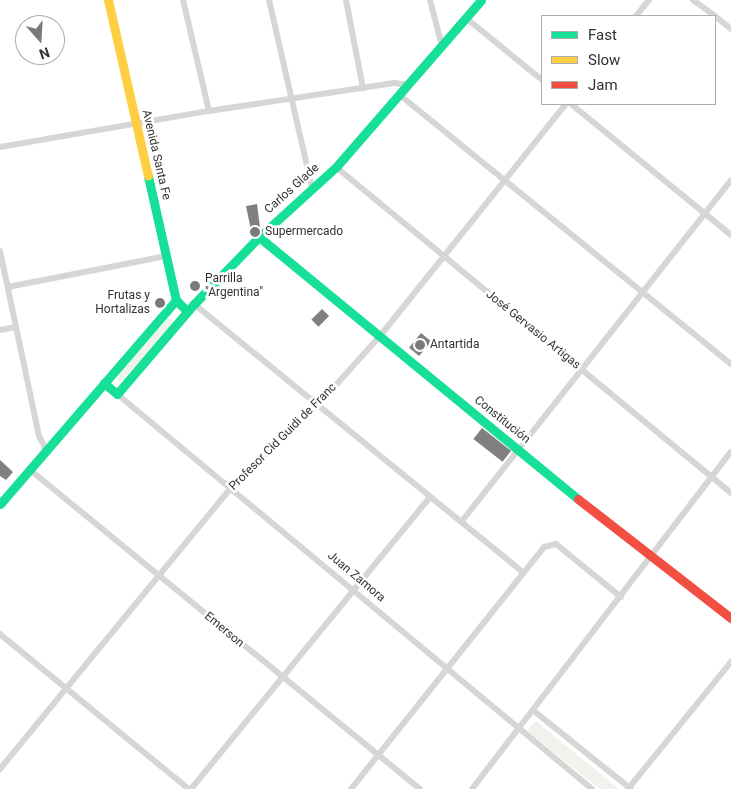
<!DOCTYPE html>
<meta charset="utf-8">
<style>
body{margin:0}
#map{position:relative;width:731px;height:789px;overflow:hidden;background:#fff;font-family:Roboto,sans-serif}
div>[style]{position:absolute}
[style*='--x']{left:calc(var(--x)*1px);top:calc(var(--y)*1px);width:calc(var(--w)*1px);rotate:calc(var(--a)*1deg)}
.green>*{inset:0;background:#f0f3ec}
.building>*{inset:0;background:#808080;transform-origin:0 0}
.street>*{height:6px;margin:-3px;padding:0 3px;transform-origin:3px;border-radius:3px;background:#d6d6d6}
.fast>*{height:9px;margin:-4.5px;padding:0 4.5px;transform-origin:4.5px;border-radius:4.5px;background:#16e098}
.slow>*{height:9px;margin:-4.5px;padding:0 4.5px;transform-origin:4.5px;border-radius:4.5px;background:#ffcf43}
.jam>*{height:9px;margin:-4.5px;padding:0 4.5px;transform-origin:4.5px;border-radius:4.5px;background:#f24e42}
.dots>*{width:14px;height:14px;translate:-50% -50%;box-sizing:border-box;border:2px solid #fff;border-radius:50%}
span{translate:-50% -50%;white-space:nowrap;text-align:center;line-height:1.15;-webkit-text-stroke:5px #fff;paint-order:stroke}
.street-label{font-size:12px;color:#323232}
.poi-label{font-size:12px;color:#323232}
.left{translate:0 -50%;text-align:left}
.right{translate:-100% -50%;text-align:right}
.legend{position:absolute;left:541px;top:15px;width:175px;height:90px;box-sizing:border-box;background:#fff;border:1px solid #adadad;margin:0;padding:6px 9px;list-style:none;font-size:15px;color:#323232}
.legend li{display:flex;align-items:center;gap:10px;height:25px}
.legend b{width:25px;border:1px solid #adadad}
.north{position:absolute;left:15px;top:15px;width:50px;height:50px;box-sizing:border-box;background:#fff;border:1px solid #adadad;border-radius:50%;rotate:161deg;font-size:14px;font-weight:700;line-height:20px;text-align:center;color:#323232}
.north::after{content:'';display:block;margin:auto;width:18px;height:22px;background:#7a7a7a;clip-path:polygon(50% 0,100% 100%,50% 72%,0 100%)}
</style>
<div id="map">
<div class="green">
<i style="clip-path:polygon(169px 318px,176px 323px,119px 383px,117px 374px)"></i>
<i style="clip-path:polygon(536px 721px,619px 789px,600px 789px,527px 731px)"></i>
</div>
<div class="building">
<i style="clip-path:polygon(257px 204px,260px 227px,252px 235px,246px 206px)"></i>
<i style="left:322px;top:309px;width:10px;height:15px;rotate:45deg"></i>
<i style="left:421px;top:333px;width:13px;height:19px;rotate:39deg"></i>
<i style="left:482px;top:428px;width:37px;height:14px;rotate:38deg"></i>
<i style="clip-path:polygon(0 460px,13px 472px,6px 480px,0 476px)"></i>
</div>
<div class="street">
<i style="--x:183;--y:0;--w:114;--a:76.8"></i>
<i style="--x:269;--y:0;--w:193;--a:77.1"></i>
<i style="--x:346;--y:0;--w:90;--a:79.1"></i>
<i style="--x:430;--y:0;--w:48;--a:75.4"></i>
<i style="--x:693;--y:0;--w:27;--a:36"></i>
<i style="--x:636;--y:16;--w:21;--a:-51"></i>
<i style="--x:715;--y:16;--w:21;--a:39"></i>
<i style="--x:466;--y:18;--w:98;--a:39.2"></i>
<i style="--x:401;--y:96;--w:425;--a:39.1"></i>
<i style="--x:571;--y:104;--w:207;--a:39.3"></i>
<i style="--x:0;--y:147;--w:212;--a:-9.8"></i>
<i style="--x:209;--y:111;--w:187;--a:-8.6"></i>
<i style="--x:394;--y:83;--w:16;--a:7"></i>
<i style="--x:336;--y:167;--w:512;--a:39.53"></i>
<i style="--x:0;--y:251;--w:189;--a:78.1"></i>
<i style="--x:39;--y:436;--w:16;--a:63"></i>
<i style="--x:8;--y:287;--w:161;--a:-11.1"></i>
<i style="--x:194;--y:304;--w:424;--a:39.2"></i>
<i style="--x:0;--y:330;--w:16;--a:-11"></i>
<i style="--x:117;--y:394;--w:618;--a:39.75"></i>
<i style="--x:29;--y:469;--w:505;--a:39.3"></i>
<i style="--x:462;--y:521;--w:434;--a:-51.7"></i>
<i style="--x:0;--y:634;--w:244;--a:39.4"></i>
<i style="--x:534;--y:711;--w:124;--a:38.8"></i>
<i style="--x:0;--y:769;--w:378;--a:-50.6"></i>
<i style="--x:240;--y:477;--w:106;--a:-42.7"></i>
<i style="--x:318;--y:405;--w:93;--a:-48.1"></i>
<i style="--x:380;--y:336;--w:297;--a:-51.3"></i>
<i style="--x:191;--y:789;--w:377;--a:-50.7"></i>
<i style="--x:351;--y:789;--w:310;--a:-51.4"></i>
<i style="--x:544;--y:547;--w:12;--a:-14"></i>
<i style="--x:556;--y:544;--w:84;--a:39.2"></i>
<i style="--x:472;--y:789;--w:425;--a:-52.5"></i>
<i style="--x:628;--y:789;--w:164;--a:-51"></i>
</div>
<div class="fast">
<i style="--x:148;--y:176;--w:127;--a:77.3"></i>
<i style="--x:176;--y:300;--w:16;--a:45"></i>
<i style="--x:259;--y:237;--w:413;--a:39.4"></i>
<i style="--x:104;--y:383;--w:17;--a:40"></i>
<i style="--x:117;--y:394;--w:118;--a:-49.5"></i>
<i style="--x:194;--y:304;--w:93;--a:-45.9"></i>
<i style="--x:259;--y:237;--w:104;--a:-42.3"></i>
<i style="--x:336;--y:167;--w:221;--a:-49"></i>
<i style="--x:0;--y:504;--w:269;--a:-49.2"></i>
</div>
<div class="slow">
<i style="--x:108;--y:0;--w:180;--a:77.2"></i>
</div>
<div class="jam">
<i style="--x:578;--y:499;--w:194;--a:37.9"></i>
</div>
<div class="dots">
<i style="left:255px;top:232px;background:#7a7a7a"></i>
<i style="left:195px;top:286px;background:#7a7a7a"></i>
<i style="left:160px;top:303px;background:#7a7a7a"></i>
<i style="left:420px;top:345px;background:#7a7a7a"></i>
</div>
<div class="street-label">
<span style="left:156px;top:155px;rotate:77deg">Avenida Santa Fe</span>
<span style="left:292px;top:189px;rotate:-42deg">Carlos Glade</span>
<span style="left:533px;top:330px;rotate:39deg">José Gervasio Artigas</span>
<span style="left:502px;top:420px;rotate:39deg">Constitución</span>
<span style="left:283px;top:437px;rotate:-45deg">Profesor Cid Guidi de Franc</span>
<span style="left:356px;top:577px;rotate:40deg">Juan Zamora</span>
<span style="left:224px;top:630px;rotate:40deg">Emerson</span>
</div>
<div class="poi-label">
<span class="left" style="left:265px;top:232px">Supermercado</span>
<span class="left" style="left:205px;top:286px">Parrilla<br>"Argentina"</span>
<span class="right" style="left:150px;top:303px">Frutas y<br>Hortalizas</span>
<span class="left" style="left:430px;top:345px">Antartida</span>
</div>
<ul class="legend">
<li><b style="height:6px;background:#16e098"></b>Fast</li>
<li><b style="height:6px;background:#ffcf43"></b>Slow</li>
<li><b style="height:6px;background:#f24e42"></b>Jam</li>
</ul>
<div class="north">N</div>
</div>
